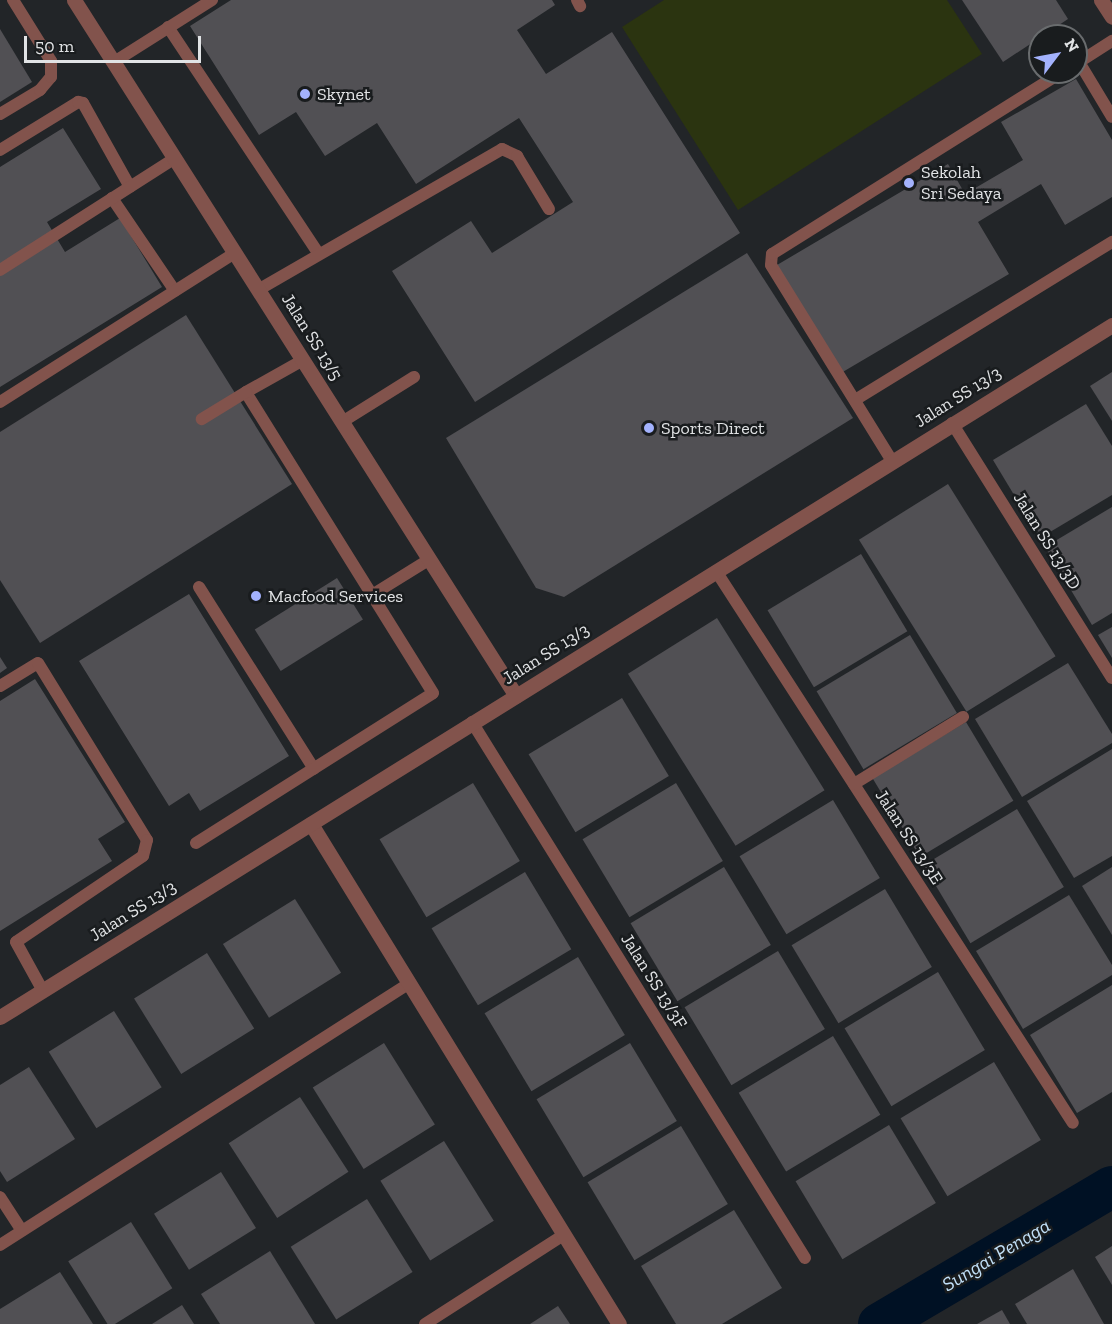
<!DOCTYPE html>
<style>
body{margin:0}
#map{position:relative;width:1112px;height:1324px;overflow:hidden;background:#222528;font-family:"Zilla Slab",serif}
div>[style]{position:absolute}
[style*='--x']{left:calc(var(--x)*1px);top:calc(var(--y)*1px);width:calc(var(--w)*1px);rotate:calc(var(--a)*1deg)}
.green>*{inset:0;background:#2b3410}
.river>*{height:42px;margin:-21px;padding:0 21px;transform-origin:21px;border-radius:21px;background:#001124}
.building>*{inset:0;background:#515054;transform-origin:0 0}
.lane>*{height:12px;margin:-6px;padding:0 6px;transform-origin:6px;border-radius:6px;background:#82534c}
.street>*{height:15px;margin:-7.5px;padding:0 7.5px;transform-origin:7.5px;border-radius:7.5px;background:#82534c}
.dots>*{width:16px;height:16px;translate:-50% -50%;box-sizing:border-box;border:3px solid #191c1e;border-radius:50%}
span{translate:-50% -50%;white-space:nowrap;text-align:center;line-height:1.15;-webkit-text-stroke:5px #191c1e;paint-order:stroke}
.poi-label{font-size:18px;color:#e1e3e5}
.left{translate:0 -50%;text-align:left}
.street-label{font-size:18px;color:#e1e3e5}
.water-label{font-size:20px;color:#c2e0f8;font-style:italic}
.north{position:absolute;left:1028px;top:24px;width:60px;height:60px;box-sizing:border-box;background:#191c1e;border:2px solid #696c6e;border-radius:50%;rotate:58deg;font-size:16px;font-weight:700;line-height:24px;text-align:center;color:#e1e3e5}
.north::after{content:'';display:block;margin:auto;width:21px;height:27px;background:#a3b2fd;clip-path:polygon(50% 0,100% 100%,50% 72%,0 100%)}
.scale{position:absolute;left:24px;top:36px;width:177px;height:27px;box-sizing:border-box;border:3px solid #e1e3e5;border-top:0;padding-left:8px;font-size:18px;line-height:21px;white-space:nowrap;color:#e1e3e5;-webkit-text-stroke:4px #191c1e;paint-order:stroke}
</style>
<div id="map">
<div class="green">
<i style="clip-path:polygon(664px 0,947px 0,982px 54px,738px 210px,622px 27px)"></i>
</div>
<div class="river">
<i style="--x:879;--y:1324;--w:270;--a:-30.5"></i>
</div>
<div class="building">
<i style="clip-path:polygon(231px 0,552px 0,555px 5px,517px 30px,546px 74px,612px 32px,740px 233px,475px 402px,392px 271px,471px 221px,492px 253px,573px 202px,519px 118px,416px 184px,377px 123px,325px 156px,296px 112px,259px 135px,190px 26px)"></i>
<i style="clip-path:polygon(962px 0,1056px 0,1068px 19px,1003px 62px)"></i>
<i style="clip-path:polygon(0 29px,32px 82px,0 102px)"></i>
<i style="clip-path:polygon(1076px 79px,1112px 140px,1112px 197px,1065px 225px,1041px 184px,978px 222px,1009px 274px,841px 373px,777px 265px,948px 164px,965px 194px,1023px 160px,1001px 122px)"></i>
<i style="clip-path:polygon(63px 128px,101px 189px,47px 222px,65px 252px,120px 218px,162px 287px,0 387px,0 167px)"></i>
<i style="clip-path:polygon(747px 253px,853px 418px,564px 597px,536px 588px,446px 438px)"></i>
<i style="clip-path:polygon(186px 315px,292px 484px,40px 643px,0 580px,0 432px)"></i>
<i style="clip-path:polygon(1112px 372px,1112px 421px,1090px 386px)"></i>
<i style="clip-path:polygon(1086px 404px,1112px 446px,1112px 495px,1040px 538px,993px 460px)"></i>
<i style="left:948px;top:484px;width:203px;height:105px;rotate:58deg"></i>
<i style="clip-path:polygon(1112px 507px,1112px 613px,1092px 625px,1045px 547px)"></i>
<i style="left:861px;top:554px;width:90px;height:109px;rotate:59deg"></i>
<i style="left:337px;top:578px;width:49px;height:97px;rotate:58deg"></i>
<i style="clip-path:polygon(189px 594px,289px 756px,200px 811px,189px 793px,169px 806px,79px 661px)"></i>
<i style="left:717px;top:618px;width:203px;height:105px;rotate:58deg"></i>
<i style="clip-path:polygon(1112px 627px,1112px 658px,1098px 635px)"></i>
<i style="left:910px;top:635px;width:91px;height:109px;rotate:59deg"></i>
<i style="clip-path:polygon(0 657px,7px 668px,0 673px)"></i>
<i style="clip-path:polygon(1068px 663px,1112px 734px,1112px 743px,1022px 797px,975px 719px)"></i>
<i style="clip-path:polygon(35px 679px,125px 822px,98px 839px,112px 861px,0 931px,0 701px)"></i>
<i style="left:622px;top:698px;width:91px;height:109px;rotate:59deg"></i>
<i style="left:966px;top:722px;width:92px;height:109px;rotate:59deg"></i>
<i style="clip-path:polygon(1112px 749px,1112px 856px,1074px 878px,1027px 801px)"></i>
<i style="left:473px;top:783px;width:91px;height:109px;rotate:59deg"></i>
<i style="left:676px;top:783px;width:91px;height:109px;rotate:59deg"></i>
<i style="left:833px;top:800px;width:91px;height:109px;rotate:59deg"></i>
<i style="left:1017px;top:809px;width:91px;height:109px;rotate:59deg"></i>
<i style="left:724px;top:867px;width:91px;height:109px;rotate:59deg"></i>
<i style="clip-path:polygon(1112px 867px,1112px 935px,1082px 886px)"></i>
<i style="left:525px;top:872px;width:90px;height:109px;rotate:59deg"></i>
<i style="left:885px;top:889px;width:91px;height:109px;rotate:59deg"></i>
<i style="clip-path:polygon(1069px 895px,1112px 965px,1112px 975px,1023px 1029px,976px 951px)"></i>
<i style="left:295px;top:899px;width:87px;height:85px;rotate:58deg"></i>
<i style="left:778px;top:951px;width:91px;height:109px;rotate:59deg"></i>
<i style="left:207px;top:953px;width:89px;height:86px;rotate:58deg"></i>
<i style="left:578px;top:957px;width:91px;height:109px;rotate:59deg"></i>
<i style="left:938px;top:972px;width:91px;height:109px;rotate:59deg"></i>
<i style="clip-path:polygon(1112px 985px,1112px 1092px,1077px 1113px,1030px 1035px)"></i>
<i style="left:114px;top:1011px;width:90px;height:77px;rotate:58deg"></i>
<i style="left:833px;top:1036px;width:92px;height:110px;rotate:59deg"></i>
<i style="left:384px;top:1043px;width:96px;height:84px;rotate:58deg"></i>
<i style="left:630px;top:1043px;width:91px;height:109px;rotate:59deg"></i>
<i style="left:994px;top:1062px;width:91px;height:109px;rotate:59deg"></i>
<i style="clip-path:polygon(29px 1067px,75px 1139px,7px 1182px,0 1171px,0 1085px)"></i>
<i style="left:300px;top:1097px;width:89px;height:85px;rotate:57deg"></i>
<i style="left:889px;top:1125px;width:91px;height:109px;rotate:59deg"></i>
<i style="left:681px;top:1126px;width:91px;height:109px;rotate:59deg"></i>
<i style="left:444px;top:1141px;width:94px;height:75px;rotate:58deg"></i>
<i style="left:221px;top:1172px;width:66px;height:79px;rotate:58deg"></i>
<i style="left:367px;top:1199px;width:86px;height:90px;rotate:58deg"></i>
<i style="clip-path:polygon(734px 1210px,782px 1288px,722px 1324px,676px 1324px,641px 1266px)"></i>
<i style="left:131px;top:1222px;width:78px;height:74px;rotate:58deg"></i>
<i style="clip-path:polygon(1112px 1246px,1112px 1285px,1095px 1257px)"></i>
<i style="clip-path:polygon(270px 1251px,315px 1324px,220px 1324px,201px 1294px)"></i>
<i style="clip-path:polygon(1073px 1269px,1104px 1324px,1027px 1324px,1015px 1304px)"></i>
<i style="clip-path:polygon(60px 1272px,93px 1324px,0 1324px,0 1309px)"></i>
<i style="clip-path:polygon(182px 1305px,194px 1324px,152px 1324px)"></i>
<i style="clip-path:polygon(558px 1306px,570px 1324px,530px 1324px)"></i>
<i style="clip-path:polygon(1002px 1310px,1010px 1324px,977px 1324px)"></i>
</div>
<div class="lane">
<i style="--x:577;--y:0;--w:7;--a:63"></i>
<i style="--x:168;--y:27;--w:271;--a:56.4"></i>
<i style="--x:114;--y:62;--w:116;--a:-32.3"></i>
<i style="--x:1079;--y:62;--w:64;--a:59"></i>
<i style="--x:1076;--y:64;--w:43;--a:-32.6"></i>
<i style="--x:0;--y:114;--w:47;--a:-31"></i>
<i style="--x:40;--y:90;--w:17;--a:-50"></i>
<i style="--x:51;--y:77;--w:16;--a:-90"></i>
<i style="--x:51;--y:61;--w:72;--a:-121.9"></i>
<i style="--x:0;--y:150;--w:92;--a:-31.6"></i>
<i style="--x:78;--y:102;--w:5;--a:11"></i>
<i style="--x:83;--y:103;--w:96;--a:60.8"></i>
<i style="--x:112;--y:198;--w:112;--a:55.9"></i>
<i style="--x:0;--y:270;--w:208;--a:-32.6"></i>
<i style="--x:258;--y:290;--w:282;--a:-30"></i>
<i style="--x:502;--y:149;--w:17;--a:25"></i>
<i style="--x:517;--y:156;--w:62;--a:58.9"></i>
<i style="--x:246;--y:392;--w:65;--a:-29.3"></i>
<i style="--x:855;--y:400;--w:302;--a:-31.6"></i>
<i style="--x:0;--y:402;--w:278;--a:-32.4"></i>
<i style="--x:342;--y:422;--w:85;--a:-32"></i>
<i style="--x:952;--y:423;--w:301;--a:57.9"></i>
<i style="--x:892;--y:461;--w:230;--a:-121.7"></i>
<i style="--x:771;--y:265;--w:11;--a:-85"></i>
<i style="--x:772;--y:254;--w:342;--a:-32.1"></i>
<i style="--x:716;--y:571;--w:657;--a:57.11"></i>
<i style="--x:199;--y:587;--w:215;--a:57.7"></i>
<i style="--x:372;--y:595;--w:68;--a:-31.8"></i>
<i style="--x:0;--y:686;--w:44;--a:-31.2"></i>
<i style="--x:38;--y:663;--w:208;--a:58.4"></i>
<i style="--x:147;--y:840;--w:16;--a:104"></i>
<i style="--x:143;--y:856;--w:153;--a:145.9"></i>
<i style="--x:16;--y:942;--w:56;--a:61.1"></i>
<i style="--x:472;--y:722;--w:631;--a:58.15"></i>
<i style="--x:854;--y:784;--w:128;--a:-31.6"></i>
<i style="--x:196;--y:843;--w:280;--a:-32.3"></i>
<i style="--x:433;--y:693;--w:354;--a:-121.9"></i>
<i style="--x:246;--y:392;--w:52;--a:148.5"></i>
<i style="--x:0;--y:1197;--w:40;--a:57.1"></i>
<i style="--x:0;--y:1245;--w:484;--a:-32.6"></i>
<i style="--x:425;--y:1324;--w:166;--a:-32.7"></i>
</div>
<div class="street">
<i style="--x:74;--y:0;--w:824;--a:57.58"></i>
<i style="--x:1101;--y:0;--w:20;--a:57"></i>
<i style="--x:311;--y:824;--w:587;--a:58.37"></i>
<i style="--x:0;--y:1017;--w:1310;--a:-31.89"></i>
</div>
<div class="dots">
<i style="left:305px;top:94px;background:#a3b2fd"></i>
<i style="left:909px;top:183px;background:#a3b2fd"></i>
<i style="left:649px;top:428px;background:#a3b2fd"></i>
<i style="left:256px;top:596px;background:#a3b2fd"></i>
</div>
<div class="poi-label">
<span class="left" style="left:317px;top:94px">Skynet</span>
<span class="left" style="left:921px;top:183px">Sekolah<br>Sri Sedaya</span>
<span class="left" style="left:661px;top:428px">Sports Direct</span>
<span class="left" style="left:268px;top:596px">Macfood Services</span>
</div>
<div class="street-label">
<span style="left:312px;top:337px;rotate:58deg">Jalan SS 13/5</span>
<span style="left:958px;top:397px;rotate:-32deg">Jalan SS 13/3</span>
<span style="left:1047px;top:541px;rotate:58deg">Jalan SS 13/3D</span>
<span style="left:546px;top:654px;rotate:-32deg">Jalan SS 13/3</span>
<span style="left:909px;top:837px;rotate:57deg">Jalan SS 13/3E</span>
<span style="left:133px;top:911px;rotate:-32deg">Jalan SS 13/3</span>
<span style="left:654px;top:981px;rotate:58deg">Jalan SS 13/3F</span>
</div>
<div class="water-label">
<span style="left:996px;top:1255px;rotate:-31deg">Sungai Penaga</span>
</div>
<div class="north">N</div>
<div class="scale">50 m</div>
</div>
